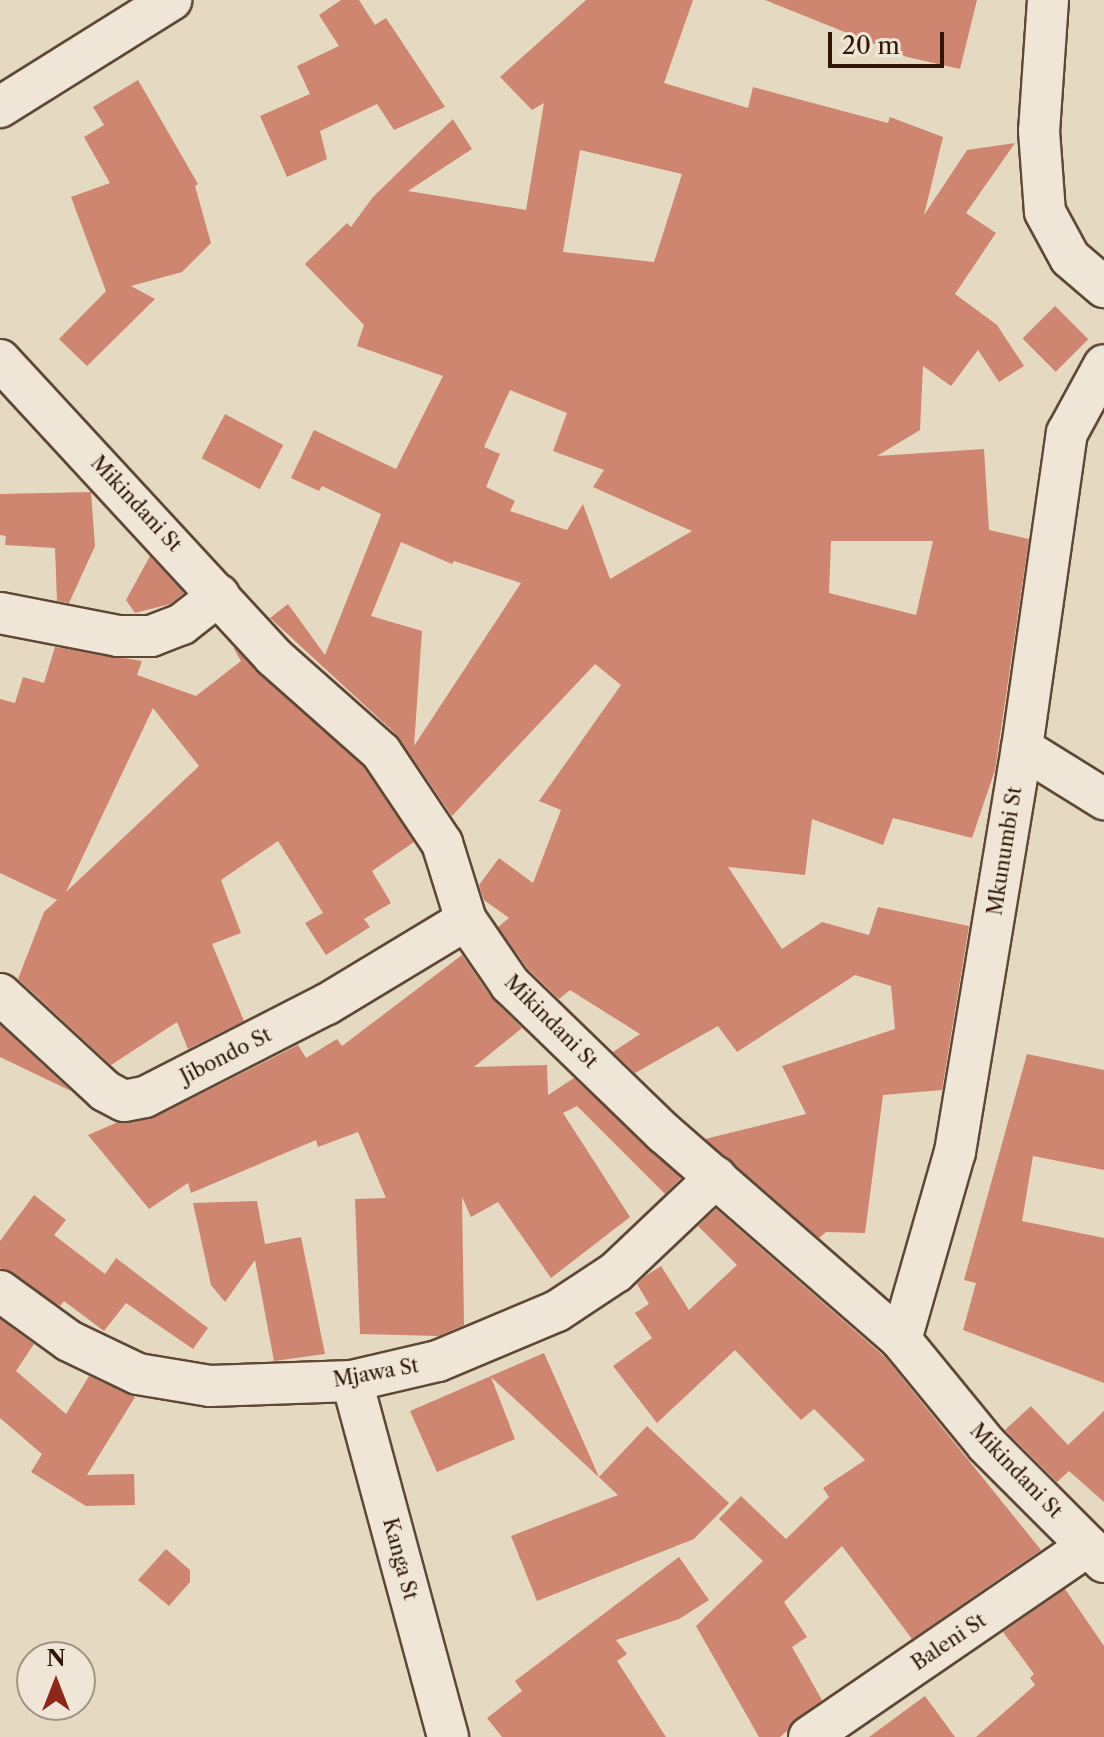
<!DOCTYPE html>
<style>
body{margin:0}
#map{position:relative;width:1104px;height:1737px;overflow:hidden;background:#e6d9c1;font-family:"Libre Caslon Text",serif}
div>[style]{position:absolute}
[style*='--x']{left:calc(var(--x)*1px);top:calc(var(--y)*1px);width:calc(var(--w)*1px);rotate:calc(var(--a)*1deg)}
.building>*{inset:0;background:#ce8671;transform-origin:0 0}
.roads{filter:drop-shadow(2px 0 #5e4735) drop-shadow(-2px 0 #5e4735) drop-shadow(0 2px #5e4735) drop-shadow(0 -2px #5e4735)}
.minor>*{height:40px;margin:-20px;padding:0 20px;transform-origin:20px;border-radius:20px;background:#efe6d7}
span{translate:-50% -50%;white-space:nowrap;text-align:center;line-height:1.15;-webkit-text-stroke:6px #efe6d7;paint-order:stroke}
.street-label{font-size:20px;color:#301606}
.north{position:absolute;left:16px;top:1641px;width:80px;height:80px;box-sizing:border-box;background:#efe6d7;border:2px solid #a39383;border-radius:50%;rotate:0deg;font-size:22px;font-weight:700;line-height:32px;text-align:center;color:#301606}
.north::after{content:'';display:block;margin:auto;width:28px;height:36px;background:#8f2418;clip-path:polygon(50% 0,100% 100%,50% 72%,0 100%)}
.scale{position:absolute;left:828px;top:32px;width:116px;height:36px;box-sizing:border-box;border:4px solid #301606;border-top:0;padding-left:10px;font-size:24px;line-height:28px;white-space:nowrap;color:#301606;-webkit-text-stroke:6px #efe6d7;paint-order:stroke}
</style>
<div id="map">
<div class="building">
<i style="clip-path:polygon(341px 0,359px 0,375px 25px,386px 18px,445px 107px,394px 130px,377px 104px,320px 131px,327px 159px,287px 177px,260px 116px,310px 94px,297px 66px,339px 46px,319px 15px)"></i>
<i style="clip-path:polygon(evenodd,586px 0,693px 0,664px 83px,748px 108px,753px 87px,888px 123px,890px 117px,943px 137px,924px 215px,967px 150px,1015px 143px,966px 213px,996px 233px,955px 294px,997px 325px,1024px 366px,999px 382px,978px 350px,951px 386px,923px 366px,920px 430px,877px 456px,984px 449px,989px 530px,1029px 539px,995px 770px,972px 838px,893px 818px,883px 845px,812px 819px,805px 875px,728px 867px,782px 949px,822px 922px,869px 935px,878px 907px,969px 926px,942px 1090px,883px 1095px,865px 1233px,826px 1232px,819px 1238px,705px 1139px,806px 1114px,782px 1066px,895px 1029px,891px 986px,855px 975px,737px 1052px,718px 1026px,635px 1073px,613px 1052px,640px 1034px,570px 990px,559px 999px,528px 969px,498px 927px,509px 918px,484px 900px,479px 885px,499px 858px,533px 883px,561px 810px,539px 801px,621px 685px,595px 664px,452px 816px,397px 735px,270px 618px,288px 604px,325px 655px,381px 514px,322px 486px,319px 491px,291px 478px,314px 430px,396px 469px,443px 376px,357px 346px,364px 325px,305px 264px,347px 223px,351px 227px,373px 197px,453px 119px,472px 149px,408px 191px,526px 210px,544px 103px,532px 110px,500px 77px,586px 0,580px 150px,682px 174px,654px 262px,563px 252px,580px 150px,586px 0,510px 390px,567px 413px,553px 451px,604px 470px,593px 487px,692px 531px,610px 579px,583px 504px,567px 530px,510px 511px,515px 501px,486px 487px,500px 454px,484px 447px,510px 390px,586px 0,831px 541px,933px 541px,916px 615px,829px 593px,831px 541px,586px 0,401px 542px,452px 564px,454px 561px,521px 583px,414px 746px,422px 631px,371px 616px,401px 542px)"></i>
<i style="clip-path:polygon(765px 0,977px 0,960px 69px,907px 57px)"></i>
<i style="clip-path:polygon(138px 80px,198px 184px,195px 186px,211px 243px,182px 272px,131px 286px,155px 299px,87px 366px,59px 339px,106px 291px,71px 197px,110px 183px,84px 137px,104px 125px,93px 107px)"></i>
<i style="left:1055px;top:306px;width:47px;height:46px;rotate:45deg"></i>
<i style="left:225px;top:414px;width:66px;height:50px;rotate:28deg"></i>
<i style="clip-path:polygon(91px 492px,95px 546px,69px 603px,57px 601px,55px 548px,5px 545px,6px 536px,0 535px,0 494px)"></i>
<i style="clip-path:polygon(150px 556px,184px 593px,170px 604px,135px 613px,126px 600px)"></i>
<i style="clip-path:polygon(evenodd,55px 647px,142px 661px,137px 675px,196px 696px,241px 661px,233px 647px,364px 767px,414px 842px,372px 871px,391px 903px,364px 919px,370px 927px,326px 955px,305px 923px,323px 913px,278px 841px,221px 880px,241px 933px,212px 944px,244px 1021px,188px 1049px,177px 1022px,111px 1065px,18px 979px,44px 912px,57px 900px,0 873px,0 699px,15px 703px,23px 677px,44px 683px,55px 647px,153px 708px,199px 766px,66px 892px,153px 708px)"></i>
<i style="clip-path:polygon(462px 955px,491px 997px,522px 1028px,474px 1067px,547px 1065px,548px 1095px,574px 1078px,681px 1178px,665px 1194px,577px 1106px,563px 1113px,630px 1217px,551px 1278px,498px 1202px,471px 1217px,462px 1197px,464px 1325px,439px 1336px,360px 1334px,355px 1199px,386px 1198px,358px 1132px,318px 1147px,316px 1140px,191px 1193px,188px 1183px,149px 1209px,88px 1135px,118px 1122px,155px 1117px,298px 1045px,306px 1058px,337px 1039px,342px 1046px)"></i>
<i style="clip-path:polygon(0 1025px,71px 1091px,0 1057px)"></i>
<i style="clip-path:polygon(1027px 1054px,1104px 1070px,1104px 1170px,1033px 1156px,1022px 1221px,1104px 1238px,1104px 1383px,963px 1330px,976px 1283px,964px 1280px)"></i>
<i style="clip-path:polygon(34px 1195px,66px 1220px,54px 1235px,105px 1274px,116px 1258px,208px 1328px,193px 1349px,126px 1303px,104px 1331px,64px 1301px,60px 1306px,0 1268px,0 1241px)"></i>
<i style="clip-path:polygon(257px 1201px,265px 1244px,301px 1237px,325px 1354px,274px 1361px,255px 1260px,225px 1302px,211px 1285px,193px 1203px)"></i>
<i style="clip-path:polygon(716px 1209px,886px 1358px,1041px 1550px,912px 1639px,842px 1546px,784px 1602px,807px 1637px,792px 1647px,822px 1700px,780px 1737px,759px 1737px,696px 1626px,763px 1561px,719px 1519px,741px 1496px,786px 1539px,829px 1497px,823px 1488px,865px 1460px,814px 1409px,801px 1420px,735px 1350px,657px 1423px,613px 1366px,652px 1338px,635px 1313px,649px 1304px,637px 1284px,644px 1277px,661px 1266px,689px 1310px,737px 1265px,698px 1226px)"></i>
<i style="clip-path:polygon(0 1319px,34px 1344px,16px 1371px,66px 1414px,89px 1376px,135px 1397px,87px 1475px,134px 1474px,135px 1505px,86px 1506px,31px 1472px,42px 1454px,0 1418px)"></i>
<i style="clip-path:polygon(544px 1353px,599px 1477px,647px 1426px,729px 1503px,694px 1539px,537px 1601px,511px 1536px,618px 1495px,491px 1377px,515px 1439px,437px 1472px,410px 1411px)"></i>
<i style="clip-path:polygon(1031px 1406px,1068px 1445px,1104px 1411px,1104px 1502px,1069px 1471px,1057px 1482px,1005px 1430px)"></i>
<i style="clip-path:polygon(166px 1549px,190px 1570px,190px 1582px,169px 1606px,138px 1580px)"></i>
<i style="clip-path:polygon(679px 1557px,709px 1600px,679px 1619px,616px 1640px,627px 1654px,617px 1661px,666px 1737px,502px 1737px,487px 1718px,522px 1691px,515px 1681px)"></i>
<i style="clip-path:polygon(1065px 1589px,1104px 1646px,1104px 1737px,976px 1737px,1035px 1685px,1030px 1678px,1034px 1674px,1003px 1632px)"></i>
<i style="clip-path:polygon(925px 1696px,955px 1737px,869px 1737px)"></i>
</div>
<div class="roads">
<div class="minor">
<i style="--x:1048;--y:0;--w:131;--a:93.9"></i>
<i style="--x:1039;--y:131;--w:81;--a:85.8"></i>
<i style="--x:1045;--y:212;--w:52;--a:61.5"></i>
<i style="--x:1070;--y:258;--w:45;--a:40.5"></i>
<i style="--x:0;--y:107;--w:202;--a:-32"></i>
<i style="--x:0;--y:360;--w:404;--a:47.3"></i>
<i style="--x:274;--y:657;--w:143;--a:41.6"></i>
<i style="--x:381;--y:752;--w:110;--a:56.2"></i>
<i style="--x:442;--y:843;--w:81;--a:72.7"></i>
<i style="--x:466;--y:920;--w:78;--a:55.5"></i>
<i style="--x:510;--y:984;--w:214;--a:44.1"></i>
<i style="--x:664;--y:1133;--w:315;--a:41.1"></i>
<i style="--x:901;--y:1340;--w:134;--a:50.7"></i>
<i style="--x:986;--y:1444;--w:167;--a:45"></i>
<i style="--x:0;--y:613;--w:120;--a:11"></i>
<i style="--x:118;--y:636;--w:33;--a:0"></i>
<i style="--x:151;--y:636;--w:33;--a:-21"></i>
<i style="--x:182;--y:624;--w:47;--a:-38.1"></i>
<i style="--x:1022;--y:748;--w:97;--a:31.9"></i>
<i style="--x:0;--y:994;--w:143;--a:42.7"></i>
<i style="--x:105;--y:1091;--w:21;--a:28"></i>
<i style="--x:124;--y:1101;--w:21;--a:-11"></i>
<i style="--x:145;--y:1097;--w:204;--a:-27.1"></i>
<i style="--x:327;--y:1004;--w:162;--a:-31.1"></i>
<i style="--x:0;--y:1291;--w:85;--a:35.9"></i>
<i style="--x:69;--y:1341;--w:76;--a:25.6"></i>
<i style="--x:138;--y:1374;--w:73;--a:9.5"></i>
<i style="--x:210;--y:1386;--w:142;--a:-2"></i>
<i style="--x:352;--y:1381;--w:88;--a:-13.1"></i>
<i style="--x:438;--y:1361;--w:129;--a:-22.8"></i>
<i style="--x:557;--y:1311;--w:71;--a:-33.5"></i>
<i style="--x:616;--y:1272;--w:138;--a:-43.5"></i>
<i style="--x:901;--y:1340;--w:196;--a:-74"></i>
<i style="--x:955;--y:1152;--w:410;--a:-80.6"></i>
<i style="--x:1022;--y:748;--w:318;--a:-81.9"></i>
<i style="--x:1067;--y:433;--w:77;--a:-61.4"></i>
<i style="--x:352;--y:1381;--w:369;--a:74.9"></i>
<i style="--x:809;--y:1737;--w:338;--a:-34.4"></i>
</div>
</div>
<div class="street-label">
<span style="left:136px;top:504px;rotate:47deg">Mikindani St</span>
<span style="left:1005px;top:851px;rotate:-81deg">Mkunumbi St</span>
<span style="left:551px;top:1022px;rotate:45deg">Mikindani St</span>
<span style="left:226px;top:1056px;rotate:-27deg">Jibondo St</span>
<span style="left:376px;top:1373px;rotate:-10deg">Mjawa St</span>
<span style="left:1016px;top:1471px;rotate:46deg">Mikindani St</span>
<span style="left:400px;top:1559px;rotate:75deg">Kanga St</span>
<span style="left:949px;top:1642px;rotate:-34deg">Baleni St</span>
</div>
<div class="north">N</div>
<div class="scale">20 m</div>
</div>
